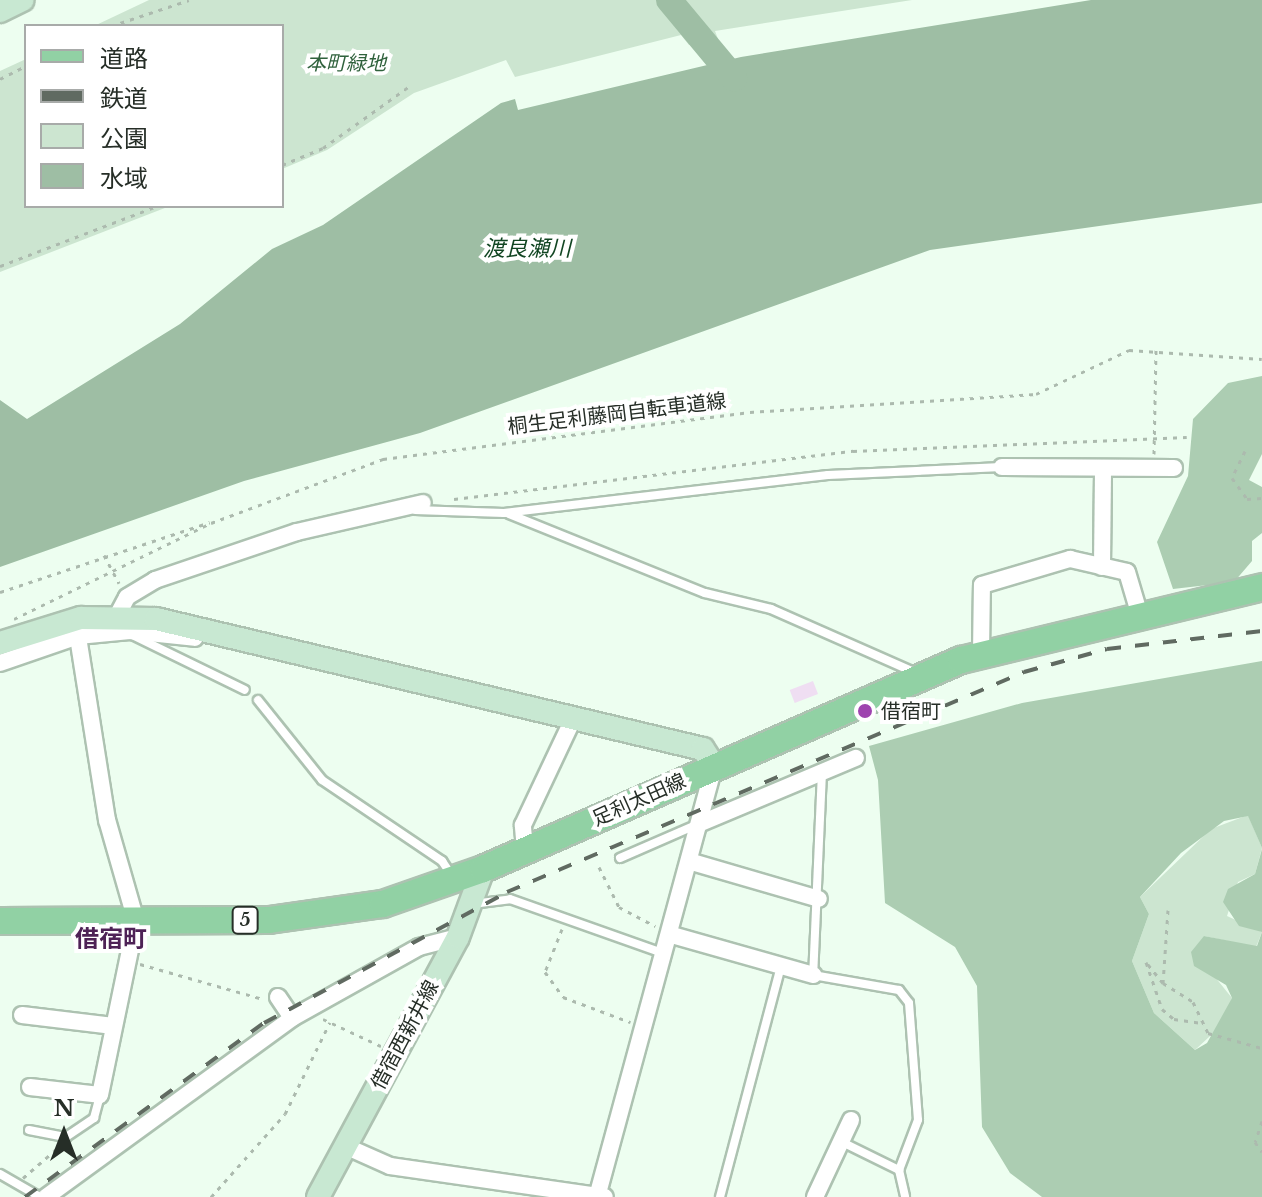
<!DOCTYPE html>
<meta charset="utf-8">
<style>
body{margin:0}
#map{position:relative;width:1262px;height:1197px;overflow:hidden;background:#edfef0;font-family:"Libre Baskerville","Noto Sans JP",serif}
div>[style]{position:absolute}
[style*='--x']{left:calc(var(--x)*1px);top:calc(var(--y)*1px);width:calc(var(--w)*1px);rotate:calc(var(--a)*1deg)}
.green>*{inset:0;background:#cce5d0}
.forest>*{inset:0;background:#accdb2}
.water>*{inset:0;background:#9ebea4}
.river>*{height:26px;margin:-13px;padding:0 13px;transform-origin:13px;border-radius:13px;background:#9ebea4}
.building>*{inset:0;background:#efdef2;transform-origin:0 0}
.path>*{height:3px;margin-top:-1.5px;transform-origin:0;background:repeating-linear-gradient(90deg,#acbaae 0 4px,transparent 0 10px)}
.roads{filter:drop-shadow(2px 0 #adc2b1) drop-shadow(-2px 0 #adc2b1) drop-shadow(0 2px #adc2b1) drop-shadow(0 -2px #adc2b1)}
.lane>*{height:8px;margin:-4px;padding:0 4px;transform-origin:4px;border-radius:4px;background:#fff}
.street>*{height:16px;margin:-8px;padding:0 8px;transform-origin:8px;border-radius:8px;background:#fff}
.secondary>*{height:22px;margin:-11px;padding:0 11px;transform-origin:11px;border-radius:11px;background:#c8e8d2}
.primary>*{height:26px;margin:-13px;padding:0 13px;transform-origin:13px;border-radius:13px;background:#91d1a4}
.rail>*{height:4px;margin-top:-2px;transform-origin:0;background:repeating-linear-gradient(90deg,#606a61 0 14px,transparent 0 28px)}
.dots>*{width:22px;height:22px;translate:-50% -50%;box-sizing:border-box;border:4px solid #fff;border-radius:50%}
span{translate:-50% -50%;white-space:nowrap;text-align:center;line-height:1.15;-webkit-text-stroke:8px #fff;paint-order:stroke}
.shield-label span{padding:2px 6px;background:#fff;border:2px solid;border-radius:6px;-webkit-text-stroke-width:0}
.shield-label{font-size:18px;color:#262e27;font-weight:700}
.park-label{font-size:20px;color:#30623d;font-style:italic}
.street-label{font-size:20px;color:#262e27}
.poi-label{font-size:20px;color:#262e27}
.left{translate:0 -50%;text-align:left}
.water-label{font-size:22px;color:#124623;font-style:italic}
.quarter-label{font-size:24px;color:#4e2256;font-weight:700}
.legend{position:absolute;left:24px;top:24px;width:260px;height:184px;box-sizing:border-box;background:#fff;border:2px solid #a8aba9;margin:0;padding:10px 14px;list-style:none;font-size:24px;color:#262e27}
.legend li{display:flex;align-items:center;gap:16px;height:40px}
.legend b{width:40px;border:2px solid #a8aba9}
.north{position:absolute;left:24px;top:1093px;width:80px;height:80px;-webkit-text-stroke:6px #fff;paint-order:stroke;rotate:0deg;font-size:22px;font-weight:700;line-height:32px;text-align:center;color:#262e27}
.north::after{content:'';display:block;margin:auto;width:28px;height:36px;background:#262e27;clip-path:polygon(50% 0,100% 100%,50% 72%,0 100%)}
</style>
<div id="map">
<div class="green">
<i style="clip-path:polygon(149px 0,912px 0,715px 31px,718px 39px,689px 45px,681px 35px,515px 77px,506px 60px,414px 93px,327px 150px,282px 169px,282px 26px,94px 26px)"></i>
<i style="clip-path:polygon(26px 59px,26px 206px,170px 206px,0 272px,0 71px)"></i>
<i style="clip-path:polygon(1248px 815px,1262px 848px,1255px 874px,1238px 882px,1227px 916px,1262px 932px,1256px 947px,1204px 936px,1215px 977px,1232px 998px,1223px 1024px,1195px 1050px,1154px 1013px,1132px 961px,1149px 914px,1140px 897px,1211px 829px)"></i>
</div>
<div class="forest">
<i style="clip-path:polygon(1262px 376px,1262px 454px,1249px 480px,1262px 487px,1262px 533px,1252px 541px,1252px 561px,1234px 582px,1173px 589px,1157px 542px,1188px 476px,1193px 419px,1228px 383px)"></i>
<i style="clip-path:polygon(1262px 661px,1262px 848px,1248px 816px,1224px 821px,1181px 853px,1140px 897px,1149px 914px,1132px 961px,1154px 1013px,1195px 1050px,1207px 1043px,1232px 998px,1226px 985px,1194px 966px,1191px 952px,1204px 936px,1257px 946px,1262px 932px,1239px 926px,1223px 902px,1228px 889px,1255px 874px,1262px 849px,1262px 1197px,1042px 1197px,1010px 1173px,982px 1127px,977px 986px,955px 947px,885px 903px,878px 780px,869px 746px,1022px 703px)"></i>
</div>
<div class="water">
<i style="clip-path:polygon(1091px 0,1262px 0,1262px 203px,930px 250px,420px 433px,244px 481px,0 567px,0 400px,27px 419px,180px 324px,272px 249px,323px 225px,501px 103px,515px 99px,518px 110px,741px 57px)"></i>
</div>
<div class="river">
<i style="--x:669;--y:0;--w:102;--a:50.2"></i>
</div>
<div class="building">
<i style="left:813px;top:681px;width:14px;height:25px;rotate:69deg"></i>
</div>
<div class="path">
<i style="--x:111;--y:26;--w:82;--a:-18.4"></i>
<i style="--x:0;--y:79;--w:29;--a:-27"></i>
<i style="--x:282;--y:165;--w:44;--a:-22.5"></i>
<i style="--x:323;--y:148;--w:108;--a:-35.6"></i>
<i style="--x:0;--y:266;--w:168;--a:-20.9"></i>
<i style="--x:1245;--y:451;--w:30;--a:116"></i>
<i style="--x:1232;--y:478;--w:26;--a:54"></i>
<i style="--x:1247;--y:499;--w:15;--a:-4"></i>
<i style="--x:1154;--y:454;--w:104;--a:-88.9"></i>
<i style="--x:454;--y:499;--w:402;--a:-6.9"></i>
<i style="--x:853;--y:451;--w:334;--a:-2.4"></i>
<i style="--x:104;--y:555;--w:32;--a:62"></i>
<i style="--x:0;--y:592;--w:221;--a:-18.4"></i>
<i style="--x:14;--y:619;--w:219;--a:-26"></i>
<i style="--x:211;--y:523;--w:184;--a:-20.4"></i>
<i style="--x:383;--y:459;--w:370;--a:-7.3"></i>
<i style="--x:750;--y:412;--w:287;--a:-3.6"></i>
<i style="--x:1036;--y:394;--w:103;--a:-25.3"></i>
<i style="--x:1129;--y:350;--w:133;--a:3.9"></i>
<i style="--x:599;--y:867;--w:45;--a:63.4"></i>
<i style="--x:619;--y:907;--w:41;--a:27.8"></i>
<i style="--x:1168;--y:910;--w:73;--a:93.9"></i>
<i style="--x:1163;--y:983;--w:36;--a:32"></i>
<i style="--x:1193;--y:1002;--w:34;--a:64"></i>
<i style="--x:1208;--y:1033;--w:56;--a:15.5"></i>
<i style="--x:562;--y:929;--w:46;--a:111.6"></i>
<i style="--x:545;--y:972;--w:31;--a:54"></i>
<i style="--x:563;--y:997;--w:72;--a:20.5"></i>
<i style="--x:140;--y:964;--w:128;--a:15.9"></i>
<i style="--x:1163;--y:983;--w:27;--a:-129"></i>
<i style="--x:1146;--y:962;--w:50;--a:71.2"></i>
<i style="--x:1162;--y:1009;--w:16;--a:40"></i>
<i style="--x:1174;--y:1019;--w:30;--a:8"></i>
<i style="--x:323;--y:1019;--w:64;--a:25"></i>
<i style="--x:1262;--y:1121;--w:22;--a:108"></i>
<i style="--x:1255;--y:1142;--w:12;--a:55"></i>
<i style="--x:23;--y:1178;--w:49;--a:-40.9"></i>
<i style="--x:211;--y:1197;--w:111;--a:-48.3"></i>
<i style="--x:285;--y:1114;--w:102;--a:-63.9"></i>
</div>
<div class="roads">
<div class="lane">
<i style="--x:415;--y:510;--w:89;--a:1.9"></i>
<i style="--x:504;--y:513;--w:326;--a:-6.7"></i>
<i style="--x:828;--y:475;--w:174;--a:-2.6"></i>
<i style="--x:509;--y:514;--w:211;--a:22"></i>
<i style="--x:705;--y:593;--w:68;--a:13.6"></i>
<i style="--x:771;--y:609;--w:158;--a:23.8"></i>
<i style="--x:126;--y:632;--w:132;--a:26"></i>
<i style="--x:258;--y:700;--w:102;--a:51.3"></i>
<i style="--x:322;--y:780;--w:145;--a:34"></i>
<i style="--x:442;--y:861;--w:18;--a:56"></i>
<i style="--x:822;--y:772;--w:203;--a:92.5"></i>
<i style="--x:813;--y:975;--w:87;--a:9.9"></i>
<i style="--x:899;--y:990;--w:16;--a:52"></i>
<i style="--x:909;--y:1003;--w:117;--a:85.6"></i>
<i style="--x:918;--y:1120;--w:53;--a:110.8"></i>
<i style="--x:620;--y:858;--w:83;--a:-23.5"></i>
<i style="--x:472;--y:904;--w:38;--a:-7"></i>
<i style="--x:510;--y:899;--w:164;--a:19.5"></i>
<i style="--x:29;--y:1130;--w:38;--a:11"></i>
<i style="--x:66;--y:1137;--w:34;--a:-34"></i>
<i style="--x:94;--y:1118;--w:24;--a:-75"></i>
<i style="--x:842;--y:1142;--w:64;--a:26.2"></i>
<i style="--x:899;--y:1170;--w:27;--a:77"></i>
<i style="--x:0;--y:1174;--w:46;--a:29.9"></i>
<i style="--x:720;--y:1197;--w:239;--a:-75.2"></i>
</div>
<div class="street">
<i style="--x:1002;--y:467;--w:172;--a:0.3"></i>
<i style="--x:1102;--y:567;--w:98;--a:-89.4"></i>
<i style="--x:117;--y:616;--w:21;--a:-62"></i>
<i style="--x:127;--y:597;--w:33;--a:-31"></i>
<i style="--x:155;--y:580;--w:150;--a:-18.7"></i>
<i style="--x:297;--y:532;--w:129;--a:-13"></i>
<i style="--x:981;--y:653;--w:68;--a:-89.2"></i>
<i style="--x:982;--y:585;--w:92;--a:-16.5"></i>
<i style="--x:1070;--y:559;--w:58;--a:12.8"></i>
<i style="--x:1127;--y:572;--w:46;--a:73.5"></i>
<i style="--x:0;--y:663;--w:83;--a:-19.1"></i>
<i style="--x:78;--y:636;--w:52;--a:-5.5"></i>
<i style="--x:130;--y:631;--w:65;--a:6.1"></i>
<i style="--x:701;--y:823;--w:168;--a:-22.8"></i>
<i style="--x:525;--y:850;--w:25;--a:-95"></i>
<i style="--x:523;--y:825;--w:119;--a:-64.7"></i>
<i style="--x:692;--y:862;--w:132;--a:16.2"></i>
<i style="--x:672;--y:935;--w:147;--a:15.8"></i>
<i style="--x:278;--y:997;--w:25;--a:56"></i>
<i style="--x:22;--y:1015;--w:92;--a:6.9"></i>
<i style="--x:30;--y:1087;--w:70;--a:6.5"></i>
<i style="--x:100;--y:1095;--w:178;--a:-78.3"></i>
<i style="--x:136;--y:921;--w:105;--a:-106"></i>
<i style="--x:107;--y:820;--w:186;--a:-99"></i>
<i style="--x:345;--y:1146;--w:49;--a:24"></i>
<i style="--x:390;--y:1166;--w:217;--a:8.2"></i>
<i style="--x:46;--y:1197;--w:304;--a:-36"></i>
<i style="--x:292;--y:1018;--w:145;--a:-29.2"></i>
<i style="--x:419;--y:947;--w:40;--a:-14.4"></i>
<i style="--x:597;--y:1197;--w:447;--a:-74.8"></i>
<i style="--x:815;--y:1197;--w:85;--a:-64.9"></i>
</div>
<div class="secondary">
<i style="--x:0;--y:11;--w:25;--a:-26"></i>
<i style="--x:0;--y:643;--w:85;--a:-17.2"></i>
<i style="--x:81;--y:618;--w:75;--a:0.8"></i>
<i style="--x:156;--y:619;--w:562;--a:13.37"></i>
<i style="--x:703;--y:749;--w:20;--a:57"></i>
<i style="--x:318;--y:1197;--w:295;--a:-61.7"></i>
<i style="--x:458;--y:937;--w:72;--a:-69.8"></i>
</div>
<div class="primary">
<i style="--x:0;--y:921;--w:269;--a:-0.2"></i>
<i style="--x:269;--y:920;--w:115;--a:-8"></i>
<i style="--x:383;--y:904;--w:106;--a:-19.3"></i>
<i style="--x:483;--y:869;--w:522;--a:-23.62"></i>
<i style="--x:961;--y:660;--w:310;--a:-13.6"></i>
</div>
</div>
<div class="rail">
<i style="--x:25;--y:1197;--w:296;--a:-36.1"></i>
<i style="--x:264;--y:1023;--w:276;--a:-28.3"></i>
<i style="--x:507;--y:892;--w:562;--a:-23.05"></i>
<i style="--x:1024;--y:672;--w:86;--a:-15.5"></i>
<i style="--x:1107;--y:649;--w:156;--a:-6.6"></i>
</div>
<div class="dots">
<i style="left:865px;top:711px;background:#9e44af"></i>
</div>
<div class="shield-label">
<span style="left:245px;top:920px">5</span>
</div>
<div class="park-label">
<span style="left:346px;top:63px">本町緑地</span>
</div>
<div class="street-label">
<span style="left:617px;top:414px;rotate:-7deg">桐生足利藤岡自転車道線</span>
<span style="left:639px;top:800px;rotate:-24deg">足利太田線</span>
<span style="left:405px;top:1035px;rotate:-62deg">借宿西新井線</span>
</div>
<div class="poi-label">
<span class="left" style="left:881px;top:711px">借宿町</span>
</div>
<div class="water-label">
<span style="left:527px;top:249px">渡良瀬川</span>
</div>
<div class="quarter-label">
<span style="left:111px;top:939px">借宿町</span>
</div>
<ul class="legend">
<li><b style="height:10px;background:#91d1a4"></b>道路</li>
<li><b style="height:10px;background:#606a61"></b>鉄道</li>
<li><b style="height:22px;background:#cce5d0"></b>公園</li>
<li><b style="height:22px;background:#9ebea4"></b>水域</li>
</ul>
<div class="north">N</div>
</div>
